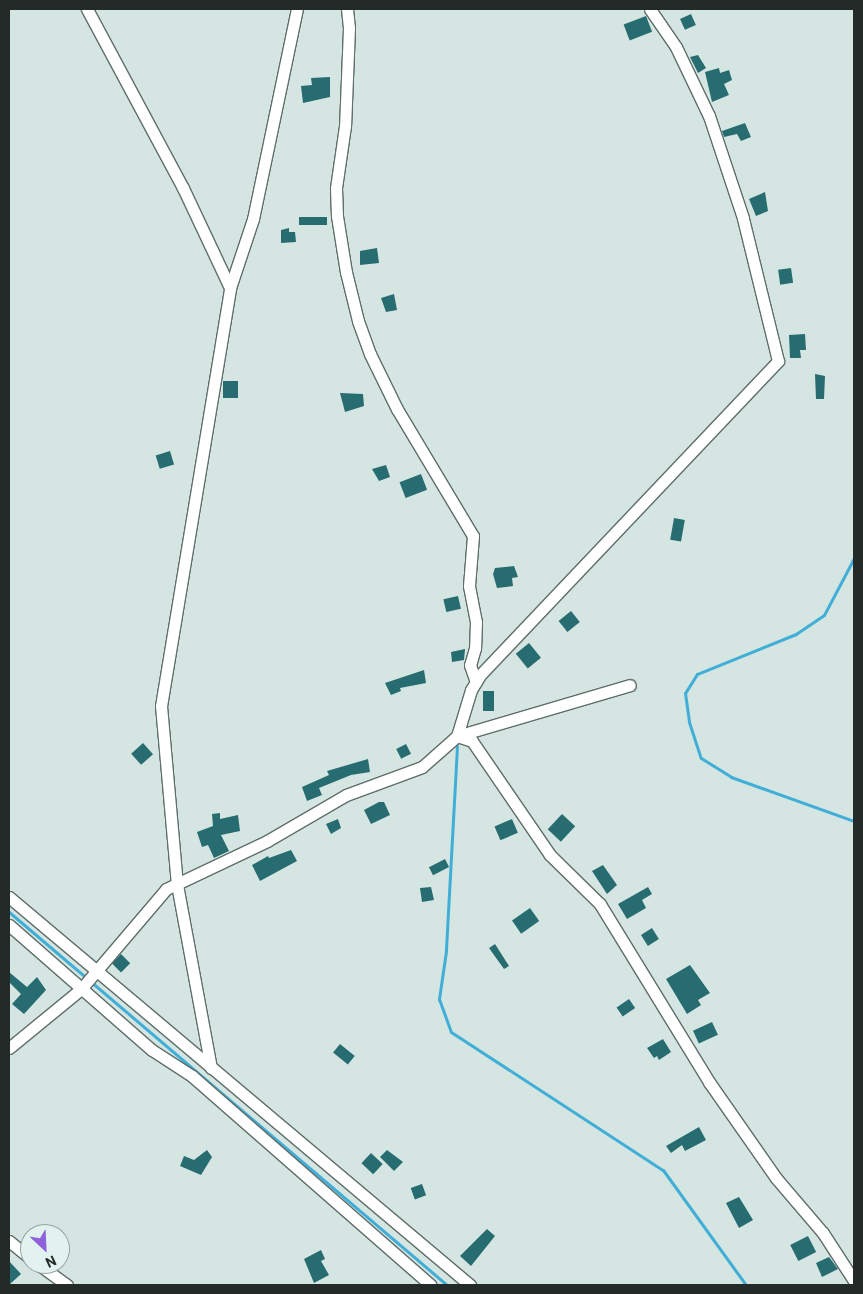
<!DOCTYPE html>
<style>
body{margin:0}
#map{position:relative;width:863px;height:1294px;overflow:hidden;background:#d5e6e2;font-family:Roboto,sans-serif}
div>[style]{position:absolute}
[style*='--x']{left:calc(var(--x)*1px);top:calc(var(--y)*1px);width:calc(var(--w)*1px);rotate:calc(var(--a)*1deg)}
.stream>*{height:3px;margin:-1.5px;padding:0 1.5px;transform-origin:1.5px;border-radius:1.5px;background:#41aed7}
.building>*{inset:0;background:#276c71;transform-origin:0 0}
.roads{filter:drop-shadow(1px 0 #5f6e6a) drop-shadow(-1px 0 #5f6e6a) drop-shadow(0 1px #5f6e6a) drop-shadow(0 -1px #5f6e6a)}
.street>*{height:11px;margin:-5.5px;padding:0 5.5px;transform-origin:5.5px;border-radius:5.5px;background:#fff}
span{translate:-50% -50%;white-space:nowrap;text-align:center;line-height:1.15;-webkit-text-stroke:5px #e2f3ef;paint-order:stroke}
.frame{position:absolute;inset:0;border:10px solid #242a28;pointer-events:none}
.north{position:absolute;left:20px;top:1224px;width:50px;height:50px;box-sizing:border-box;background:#e2f3ef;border:1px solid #96a39f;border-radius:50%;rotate:155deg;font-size:14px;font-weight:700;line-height:20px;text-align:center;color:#242a28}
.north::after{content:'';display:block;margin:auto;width:18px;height:22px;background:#8f61db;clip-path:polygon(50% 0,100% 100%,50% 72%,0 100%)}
</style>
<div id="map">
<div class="stream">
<i style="--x:854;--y:558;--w:64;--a:117.8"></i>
<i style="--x:824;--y:615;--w:34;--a:146"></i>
<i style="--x:796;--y:634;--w:107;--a:158"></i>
<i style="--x:697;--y:674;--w:22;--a:122"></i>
<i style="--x:685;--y:693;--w:29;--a:82"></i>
<i style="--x:689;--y:722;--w:38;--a:72"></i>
<i style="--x:701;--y:758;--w:36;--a:32"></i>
<i style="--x:731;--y:777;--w:131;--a:19.7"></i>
<i style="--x:457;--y:746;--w:205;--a:93.1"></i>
<i style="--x:446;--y:951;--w:49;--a:98.3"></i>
<i style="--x:439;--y:999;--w:35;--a:70"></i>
<i style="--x:451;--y:1032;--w:253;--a:33.1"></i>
<i style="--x:663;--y:1170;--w:142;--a:54.2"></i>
<i style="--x:9;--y:912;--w:575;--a:40.42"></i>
</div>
<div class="building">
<i style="left:691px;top:14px;width:12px;height:12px;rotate:66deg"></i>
<i style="left:646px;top:16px;width:17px;height:24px;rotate:69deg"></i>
<i style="clip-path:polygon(698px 55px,706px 68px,698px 73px,690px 57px)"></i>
<i style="clip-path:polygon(719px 68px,720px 73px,729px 70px,732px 80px,724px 84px,729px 95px,712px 102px,705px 72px)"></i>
<i style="clip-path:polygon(330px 77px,330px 97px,303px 103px,301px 86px,312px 85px,311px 78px)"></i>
<i style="clip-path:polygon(745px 123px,751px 137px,741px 141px,737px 134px,724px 137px,722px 131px)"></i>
<i style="clip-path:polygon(765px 192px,768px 211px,756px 216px,749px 199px)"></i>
<i style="left:327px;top:217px;width:8px;height:28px;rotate:90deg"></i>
<i style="clip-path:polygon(289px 228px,289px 232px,295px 232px,296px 242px,281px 243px,281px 230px)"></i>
<i style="clip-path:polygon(377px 248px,379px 263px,360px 265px,360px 251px)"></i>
<i style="left:791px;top:268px;width:15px;height:13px;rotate:82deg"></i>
<i style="clip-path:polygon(394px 294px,397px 310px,386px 312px,381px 298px)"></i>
<i style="clip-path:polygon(805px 334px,806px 350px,800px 350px,801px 358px,790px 358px,789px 335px)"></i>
<i style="clip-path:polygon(815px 374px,825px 376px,824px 399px,816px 399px)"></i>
<i style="left:223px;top:381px;width:15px;height:17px"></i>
<i style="clip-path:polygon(340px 393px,363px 394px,364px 406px,345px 412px)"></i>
<i style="left:170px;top:451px;width:14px;height:15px;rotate:73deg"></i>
<i style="clip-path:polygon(386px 465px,390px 477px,379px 481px,372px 469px)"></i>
<i style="left:421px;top:474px;width:17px;height:23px;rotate:69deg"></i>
<i style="left:674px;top:518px;width:11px;height:22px;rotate:10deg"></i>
<i style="clip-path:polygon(514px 566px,518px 577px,512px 578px,513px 586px,497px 588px,493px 574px,495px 568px)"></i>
<i style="left:458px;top:596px;width:13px;height:15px;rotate:77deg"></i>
<i style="left:571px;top:611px;width:14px;height:16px;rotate:51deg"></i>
<i style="left:529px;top:643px;width:19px;height:17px;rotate:51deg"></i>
<i style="clip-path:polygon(465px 649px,464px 660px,452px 662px,451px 652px)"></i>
<i style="clip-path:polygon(424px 670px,426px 683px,400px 688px,401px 691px,391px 695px,385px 683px)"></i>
<i style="left:483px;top:691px;width:11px;height:20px"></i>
<i style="left:143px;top:743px;width:15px;height:16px;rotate:48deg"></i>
<i style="left:406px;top:744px;width:11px;height:11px;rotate:63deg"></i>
<i style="clip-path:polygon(368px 759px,370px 772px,351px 775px,319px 788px,322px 795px,307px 801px,302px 787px,329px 775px,327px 771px)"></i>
<i style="clip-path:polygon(379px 802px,384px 802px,390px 815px,371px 824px,364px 810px)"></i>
<i style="clip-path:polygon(220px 813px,220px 819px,238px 815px,240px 831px,221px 835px,229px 851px,214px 858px,208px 845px,202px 847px,197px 832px,213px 826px,212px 814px)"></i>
<i style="left:562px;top:814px;width:18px;height:21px;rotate:43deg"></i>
<i style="clip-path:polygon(338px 819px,341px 828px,331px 834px,326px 824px)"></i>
<i style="left:512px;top:819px;width:15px;height:19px;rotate:67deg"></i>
<i style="clip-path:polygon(291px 850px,297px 861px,260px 881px,252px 865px,268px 856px,269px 858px)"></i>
<i style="left:445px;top:859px;width:9px;height:18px;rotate:63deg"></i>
<i style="clip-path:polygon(603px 865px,617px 885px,607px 894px,592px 871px)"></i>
<i style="clip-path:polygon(431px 887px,434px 900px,422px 902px,420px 888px)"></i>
<i style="clip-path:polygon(648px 887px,652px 894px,642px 900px,646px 908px,627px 919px,618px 904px)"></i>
<i style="left:530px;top:908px;width:16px;height:22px;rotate:55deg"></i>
<i style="left:652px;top:928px;width:13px;height:13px;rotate:58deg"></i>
<i style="clip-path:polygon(495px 944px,509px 966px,504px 969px,489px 948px)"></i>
<i style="left:121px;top:954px;width:13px;height:13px;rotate:45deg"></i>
<i style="clip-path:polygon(690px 965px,710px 993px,698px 1000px,701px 1005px,687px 1014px,666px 979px)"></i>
<i style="clip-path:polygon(9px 972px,27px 987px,37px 977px,46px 990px,24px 1014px,12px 1004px,21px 994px,9px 982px)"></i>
<i style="left:629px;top:999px;width:11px;height:15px;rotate:56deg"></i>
<i style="left:712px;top:1022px;width:14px;height:21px;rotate:65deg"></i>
<i style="clip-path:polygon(663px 1039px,671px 1052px,659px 1060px,657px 1056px,654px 1058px,647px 1048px)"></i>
<i style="left:340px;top:1044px;width:19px;height:11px;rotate:39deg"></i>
<i style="clip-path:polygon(699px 1127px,706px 1140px,685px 1151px,682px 1145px,671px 1153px,666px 1146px)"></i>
<i style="clip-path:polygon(207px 1150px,212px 1157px,201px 1175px,180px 1166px,184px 1156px,194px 1160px)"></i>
<i style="clip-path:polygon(387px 1150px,403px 1162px,394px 1171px,380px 1157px)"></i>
<i style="left:371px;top:1153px;width:16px;height:14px;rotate:43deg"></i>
<i style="left:422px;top:1184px;width:12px;height:12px;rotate:70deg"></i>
<i style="clip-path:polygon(739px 1197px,753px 1220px,739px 1228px,726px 1203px)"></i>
<i style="clip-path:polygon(487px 1229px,495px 1236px,471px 1266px,460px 1256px)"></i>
<i style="left:808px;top:1236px;width:18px;height:20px;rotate:63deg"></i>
<i style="clip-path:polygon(321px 1250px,325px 1259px,321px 1261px,329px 1275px,314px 1283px,304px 1259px)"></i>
<i style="clip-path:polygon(829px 1257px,838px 1269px,822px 1277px,816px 1263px)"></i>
<i style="clip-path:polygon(9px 1261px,21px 1274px,9px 1285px)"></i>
</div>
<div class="roads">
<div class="street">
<i style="--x:87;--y:9;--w:203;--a:61.8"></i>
<i style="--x:183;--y:188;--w:110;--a:64.8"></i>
<i style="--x:347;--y:9;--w:19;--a:84"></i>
<i style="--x:349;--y:28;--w:98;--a:92.3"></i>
<i style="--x:345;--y:126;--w:63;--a:98.3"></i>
<i style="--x:336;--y:188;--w:28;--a:88"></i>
<i style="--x:337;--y:216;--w:57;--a:80.9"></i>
<i style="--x:346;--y:272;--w:50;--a:76.2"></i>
<i style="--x:358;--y:321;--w:35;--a:70"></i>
<i style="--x:370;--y:354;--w:61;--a:63.9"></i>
<i style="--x:397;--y:409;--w:148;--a:59.1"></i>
<i style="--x:473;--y:536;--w:50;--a:94.6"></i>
<i style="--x:469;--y:586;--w:37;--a:79"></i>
<i style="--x:476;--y:622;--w:26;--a:92"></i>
<i style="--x:475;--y:648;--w:18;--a:106"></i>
<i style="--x:470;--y:665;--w:18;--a:71"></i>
<i style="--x:457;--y:736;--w:48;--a:-73.1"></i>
<i style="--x:471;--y:690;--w:17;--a:-59"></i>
<i style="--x:480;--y:675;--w:433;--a:-46.5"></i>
<i style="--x:778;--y:361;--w:147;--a:-103.8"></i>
<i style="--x:743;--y:218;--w:108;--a:-108.4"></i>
<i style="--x:709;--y:116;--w:76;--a:-115.6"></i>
<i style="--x:676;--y:47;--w:46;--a:-124.4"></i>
<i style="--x:457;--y:736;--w:180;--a:-16.4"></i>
<i style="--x:9;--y:897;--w:603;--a:40.09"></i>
<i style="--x:9;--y:925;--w:190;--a:41.2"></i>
<i style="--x:152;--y:1050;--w:48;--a:33"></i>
<i style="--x:192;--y:1076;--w:317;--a:41.2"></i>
<i style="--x:9;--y:1048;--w:93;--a:-39.3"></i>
<i style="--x:81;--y:989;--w:131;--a:-49.6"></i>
<i style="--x:166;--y:889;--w:112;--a:-25.4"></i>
<i style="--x:267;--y:841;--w:91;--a:-30.2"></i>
<i style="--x:346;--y:795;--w:81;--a:-20.2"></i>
<i style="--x:422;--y:767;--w:47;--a:-41.5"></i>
<i style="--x:457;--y:736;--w:16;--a:18"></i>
<i style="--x:472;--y:741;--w:138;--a:55.6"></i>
<i style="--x:550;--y:855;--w:70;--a:44.4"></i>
<i style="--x:600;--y:904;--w:209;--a:58.5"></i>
<i style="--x:709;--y:1082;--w:117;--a:55.1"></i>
<i style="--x:776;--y:1178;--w:72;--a:49.5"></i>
<i style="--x:823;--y:1233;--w:57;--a:57.1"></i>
<i style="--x:211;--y:1068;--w:186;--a:-100.5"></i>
<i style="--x:177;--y:885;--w:180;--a:-95.1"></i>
<i style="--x:161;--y:706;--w:424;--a:-80.6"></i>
<i style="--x:230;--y:288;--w:73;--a:-71.6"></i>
<i style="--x:253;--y:219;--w:215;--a:-78.2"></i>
<i style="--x:9;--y:1241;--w:27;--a:39"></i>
<i style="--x:38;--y:1264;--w:36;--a:36"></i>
</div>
</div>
<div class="frame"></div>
<div class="north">N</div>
</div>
